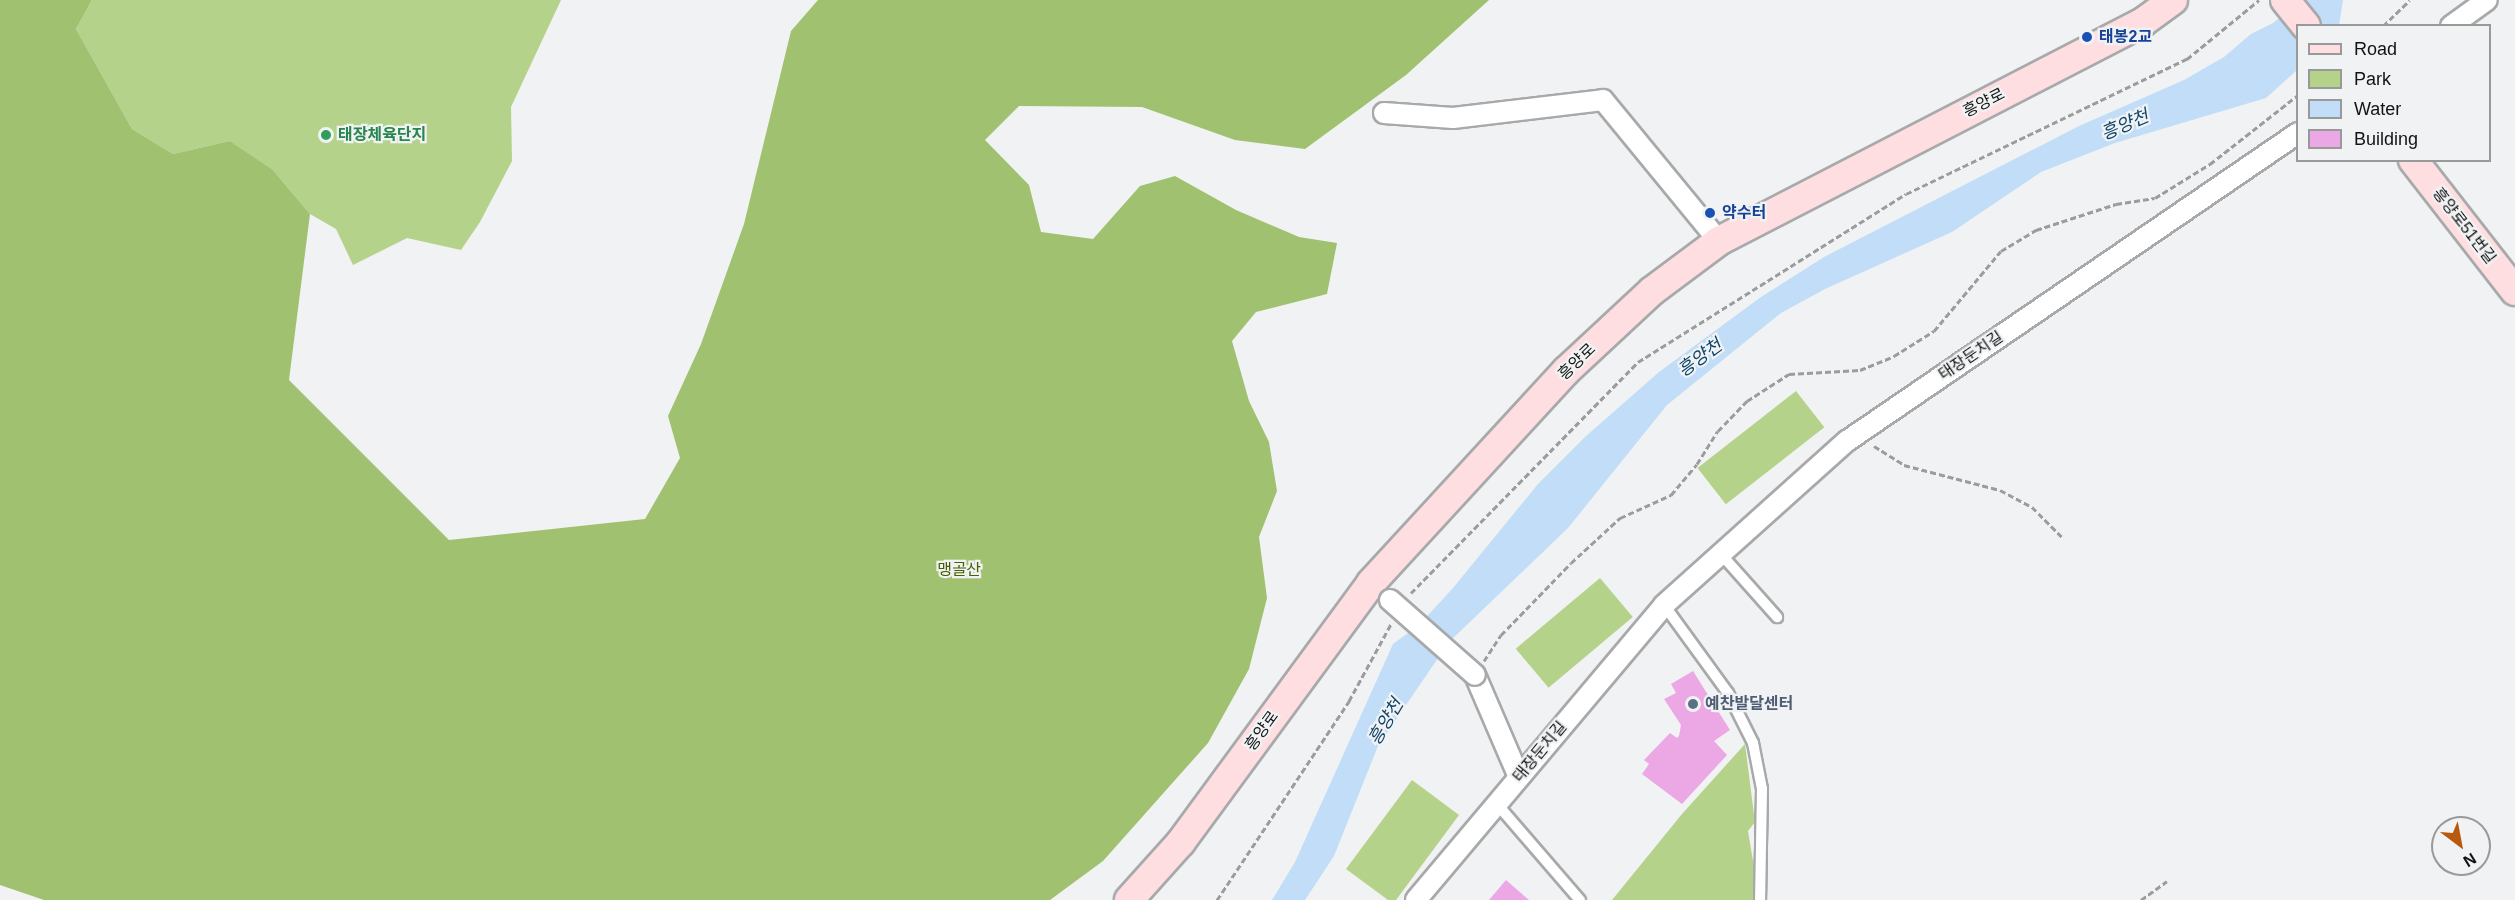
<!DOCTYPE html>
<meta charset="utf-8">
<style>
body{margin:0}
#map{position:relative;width:2515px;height:900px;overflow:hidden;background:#f1f2f3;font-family:Arial,"Noto Sans KR",sans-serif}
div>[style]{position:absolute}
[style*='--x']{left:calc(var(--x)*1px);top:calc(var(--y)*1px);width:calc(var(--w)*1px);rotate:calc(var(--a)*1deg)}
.green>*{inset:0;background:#b5d28b;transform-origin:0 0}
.forest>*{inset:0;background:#a0c16f}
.water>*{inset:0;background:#c2ddf7}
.building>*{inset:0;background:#eca7e5}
.path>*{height:3px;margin-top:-1.5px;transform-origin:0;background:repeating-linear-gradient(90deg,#9b9c9d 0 6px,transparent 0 9px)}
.roads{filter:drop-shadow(2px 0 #a8a9aa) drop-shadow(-2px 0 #a8a9aa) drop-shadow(0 2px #a8a9aa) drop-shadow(0 -2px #a8a9aa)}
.lane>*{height:10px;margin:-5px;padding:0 5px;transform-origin:5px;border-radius:5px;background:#fff}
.street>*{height:20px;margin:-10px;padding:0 10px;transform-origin:10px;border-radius:10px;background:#fff}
.secondary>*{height:28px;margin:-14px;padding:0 14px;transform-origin:14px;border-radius:14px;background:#ffdee2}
.bridges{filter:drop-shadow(2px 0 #a8a9aa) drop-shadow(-2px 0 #a8a9aa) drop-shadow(0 2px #a8a9aa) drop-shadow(0 -2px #a8a9aa)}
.street-bridge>*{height:20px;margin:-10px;padding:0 10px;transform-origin:10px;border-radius:10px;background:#fff}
.dots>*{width:16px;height:16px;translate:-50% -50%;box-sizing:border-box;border:3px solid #f1f2f3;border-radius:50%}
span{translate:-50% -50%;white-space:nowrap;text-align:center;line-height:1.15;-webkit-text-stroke:4.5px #f1f2f3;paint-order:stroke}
.transit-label{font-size:16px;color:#164399;font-weight:700}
.left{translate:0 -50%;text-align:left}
.street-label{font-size:16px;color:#121313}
.leisure-label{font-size:16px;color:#27864d;font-weight:700}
.park-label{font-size:16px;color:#456103}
.service-label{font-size:16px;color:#4e5e75;font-weight:700}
.water-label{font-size:18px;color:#0e456c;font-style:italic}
.legend{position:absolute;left:2296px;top:24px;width:195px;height:138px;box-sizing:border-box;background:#f1f2f3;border:2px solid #989999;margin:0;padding:8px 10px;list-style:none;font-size:18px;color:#121313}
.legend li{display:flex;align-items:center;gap:12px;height:30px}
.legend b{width:30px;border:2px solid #989999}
.north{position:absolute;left:2431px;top:816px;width:60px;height:60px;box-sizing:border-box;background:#f1f2f3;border:2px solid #989999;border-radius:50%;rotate:148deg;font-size:16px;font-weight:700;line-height:24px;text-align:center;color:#121313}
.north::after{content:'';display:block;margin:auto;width:21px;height:27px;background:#b8590d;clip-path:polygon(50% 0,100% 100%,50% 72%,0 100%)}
</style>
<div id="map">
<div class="green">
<i style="clip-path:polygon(92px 0,561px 0,511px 107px,512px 161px,480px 222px,461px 250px,407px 238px,353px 265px,336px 229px,310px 214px,272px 169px,230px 141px,173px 154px,132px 129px,76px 29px)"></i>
<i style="left:1796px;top:391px;width:46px;height:125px;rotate:52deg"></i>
<i style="left:1600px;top:578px;width:51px;height:110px;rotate:50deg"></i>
<i style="clip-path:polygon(1745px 744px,1755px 822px,1748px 831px,1755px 873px,1754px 900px,1612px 900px,1682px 814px)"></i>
<i style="clip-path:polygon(1412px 780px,1459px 815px,1396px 900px,1388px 900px,1346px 869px)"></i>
</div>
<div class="forest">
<i style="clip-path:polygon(0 0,92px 0,76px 29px,132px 129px,173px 154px,230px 141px,272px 169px,310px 214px,289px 380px,449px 540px,645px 519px,680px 458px,668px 416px,701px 344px,744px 224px,791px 31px,818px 0,1489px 0,1406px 75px,1305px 149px,1235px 140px,1142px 107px,1019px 106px,985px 140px,1029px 185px,1041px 232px,1093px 239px,1140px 186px,1175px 176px,1236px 210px,1299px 237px,1337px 243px,1327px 294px,1256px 312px,1232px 341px,1249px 401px,1269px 442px,1277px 491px,1259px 537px,1267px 598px,1249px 669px,1208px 743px,1103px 861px,1050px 900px,44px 900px,0 885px)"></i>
</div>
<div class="water">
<i style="clip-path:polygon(2303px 0,2343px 0,2339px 25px,2298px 26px,2297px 70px,2266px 98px,2115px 143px,2041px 172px,1952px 232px,1825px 289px,1781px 313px,1667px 405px,1568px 528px,1449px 642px,1378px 746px,1334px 856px,1305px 900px,1272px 900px,1295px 862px,1393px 644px,1419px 625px,1453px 588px,1538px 484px,1585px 437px,1659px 372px,1761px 297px,1824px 257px,2079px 126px,2184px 80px,2224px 57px,2251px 34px,2273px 23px)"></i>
</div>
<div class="building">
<i style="clip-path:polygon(1693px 671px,1730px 730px,1714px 741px,1727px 755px,1682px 804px,1642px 774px,1649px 764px,1644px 760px,1670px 733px,1677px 738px,1679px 736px,1681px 725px,1664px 699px,1676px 693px,1671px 684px)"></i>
<i style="clip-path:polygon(1506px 880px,1529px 900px,1489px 900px)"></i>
</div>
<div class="path">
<i style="--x:2383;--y:26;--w:37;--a:-44"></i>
<i style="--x:1874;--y:446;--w:36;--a:32"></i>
<i style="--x:1904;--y:465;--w:99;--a:14.6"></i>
<i style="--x:2000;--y:490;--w:36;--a:28"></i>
<i style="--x:2032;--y:507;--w:45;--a:45"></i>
<i style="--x:1411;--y:593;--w:324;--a:-45.5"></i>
<i style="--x:1638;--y:362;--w:316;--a:-32.1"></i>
<i style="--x:1906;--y:194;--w:312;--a:-25.7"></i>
<i style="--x:2187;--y:59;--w:93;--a:-39.3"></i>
<i style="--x:1484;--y:661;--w:31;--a:-57"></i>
<i style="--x:1501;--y:635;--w:100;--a:-45.8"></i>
<i style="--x:1571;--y:563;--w:67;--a:-42.6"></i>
<i style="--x:1620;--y:518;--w:56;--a:-24.3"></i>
<i style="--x:1671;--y:495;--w:40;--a:-50"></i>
<i style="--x:1697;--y:464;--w:39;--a:-58"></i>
<i style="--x:1718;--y:431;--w:42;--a:-46"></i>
<i style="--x:1747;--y:401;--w:50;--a:-32.7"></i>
<i style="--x:1789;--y:374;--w:71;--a:-3.2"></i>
<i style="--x:1860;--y:370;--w:37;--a:-22"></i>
<i style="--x:1894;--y:356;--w:47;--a:-32"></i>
<i style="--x:1934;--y:331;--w:104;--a:-50.1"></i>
<i style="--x:2001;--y:251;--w:41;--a:-31"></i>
<i style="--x:2036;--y:230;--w:84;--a:-18"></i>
<i style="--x:2116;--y:204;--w:39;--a:-9"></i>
<i style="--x:2155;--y:198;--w:65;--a:-31.7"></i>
<i style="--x:2210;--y:164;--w:112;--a:-38.1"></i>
<i style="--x:1217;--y:900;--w:239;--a:-56.4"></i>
<i style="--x:1349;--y:701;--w:88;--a:-61.4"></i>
<i style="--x:2141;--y:900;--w:32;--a:-36"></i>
</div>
<div class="roads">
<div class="lane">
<i style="--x:1720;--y:553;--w:86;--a:48.3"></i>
<i style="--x:1664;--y:605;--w:109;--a:54"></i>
<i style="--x:1728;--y:693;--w:56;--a:63.4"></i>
<i style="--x:1753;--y:743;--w:47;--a:78.9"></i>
<i style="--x:1762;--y:789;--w:111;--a:91"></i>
<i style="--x:1497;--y:804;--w:127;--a:49.2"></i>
</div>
<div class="street">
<i style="--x:2451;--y:26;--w:44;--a:-35.8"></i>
<i style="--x:1384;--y:113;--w:69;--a:4.1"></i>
<i style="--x:1453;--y:118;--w:151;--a:-6.8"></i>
<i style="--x:1603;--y:100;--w:183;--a:50.6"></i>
<i style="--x:1475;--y:675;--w:111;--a:66.7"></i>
<i style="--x:1416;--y:900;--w:385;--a:-49.9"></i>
<i style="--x:1664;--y:605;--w:246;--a:-41.9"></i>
<i style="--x:1847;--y:441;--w:546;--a:-34.33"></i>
</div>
<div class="secondary">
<i style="--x:2285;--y:0;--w:33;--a:51"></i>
<i style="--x:2413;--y:160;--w:166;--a:52.1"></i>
<i style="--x:1129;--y:900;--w:78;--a:-48.1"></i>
<i style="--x:1181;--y:842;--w:321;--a:-53.7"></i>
<i style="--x:1371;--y:583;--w:288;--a:-47.4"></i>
<i style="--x:1566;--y:371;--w:117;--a:-42.9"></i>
<i style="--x:1652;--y:291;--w:84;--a:-36.7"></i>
<i style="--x:1719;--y:241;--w:477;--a:-27.3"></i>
<i style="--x:2143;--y:22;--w:37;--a:-36"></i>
</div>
</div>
<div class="bridges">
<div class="street-bridge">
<i style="--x:1390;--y:600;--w:113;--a:41.4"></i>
</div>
</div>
<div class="dots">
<i style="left:2087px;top:37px;background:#1a4fb4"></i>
<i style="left:326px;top:135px;background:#2e9e5b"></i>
<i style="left:1710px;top:213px;background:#1a4fb4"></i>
<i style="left:1693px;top:704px;background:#5c6f8a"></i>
</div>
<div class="transit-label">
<span class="left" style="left:2099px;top:37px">태봉2교</span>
<span class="left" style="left:1722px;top:213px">약수터</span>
</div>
<div class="street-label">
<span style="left:1984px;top:103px;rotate:-27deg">흥양로</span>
<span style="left:2464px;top:226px;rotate:52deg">흥양로51번길</span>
<span style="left:1971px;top:356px;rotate:-34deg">태장둔치길</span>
<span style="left:1577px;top:362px;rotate:-44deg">흥양로</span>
<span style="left:1262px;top:731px;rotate:-54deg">흥양로</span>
<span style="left:1540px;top:752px;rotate:-50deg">태장둔치길</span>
</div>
<div class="leisure-label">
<span class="left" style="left:338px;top:135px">태장체육단지</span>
</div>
<div class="park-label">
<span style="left:959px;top:570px">맹골산</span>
</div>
<div class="service-label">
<span class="left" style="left:1705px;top:704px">예찬발달센터</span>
</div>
<div class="water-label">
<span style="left:2125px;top:125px;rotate:-23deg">흥양천</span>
<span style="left:1700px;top:358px;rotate:-36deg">흥양천</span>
<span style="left:1386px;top:722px;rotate:-59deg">흥양천</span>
</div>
<ul class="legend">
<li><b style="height:8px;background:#ffdee2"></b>Road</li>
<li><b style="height:16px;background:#b5d28b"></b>Park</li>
<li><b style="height:16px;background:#c2ddf7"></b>Water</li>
<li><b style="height:16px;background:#eca7e5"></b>Building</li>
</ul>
<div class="north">N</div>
</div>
